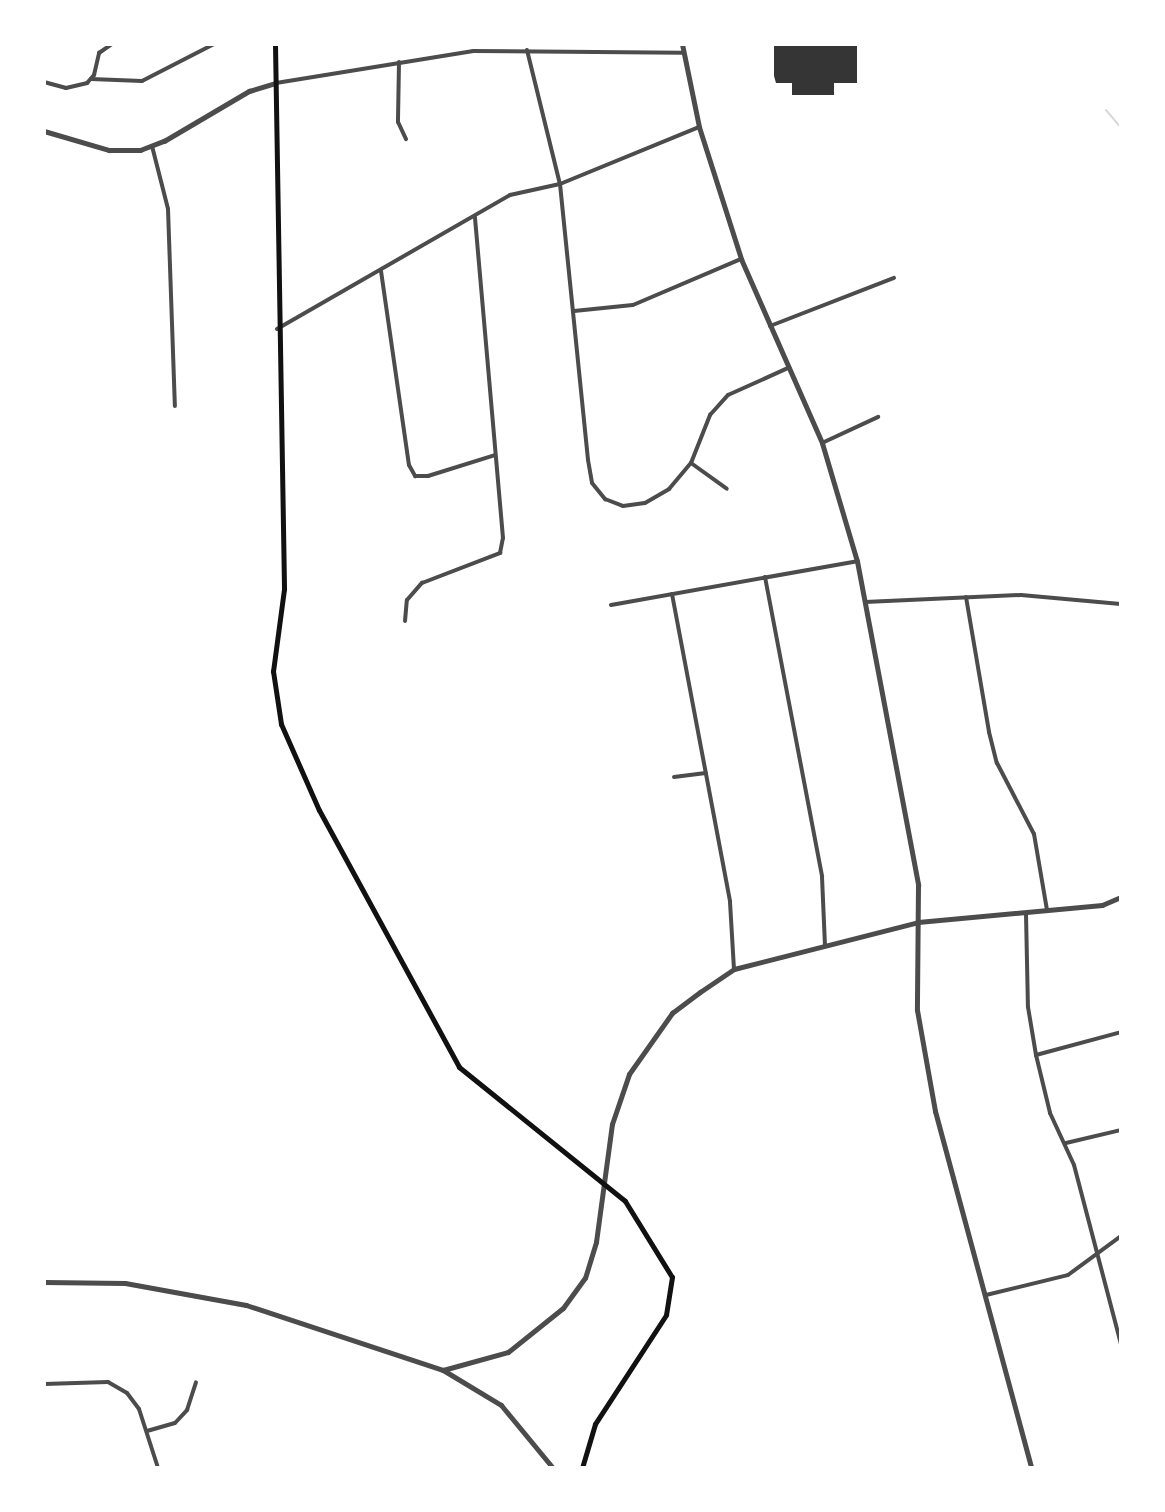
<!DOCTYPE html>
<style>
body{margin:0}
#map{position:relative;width:1165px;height:1512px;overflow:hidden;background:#fff;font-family:Rubik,sans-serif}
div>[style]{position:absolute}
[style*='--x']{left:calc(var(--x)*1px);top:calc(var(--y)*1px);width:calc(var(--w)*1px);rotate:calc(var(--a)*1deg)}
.stream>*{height:2px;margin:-1px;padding:0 1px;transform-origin:1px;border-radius:1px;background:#d9d9d9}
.building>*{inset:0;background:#353535}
.minor>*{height:4px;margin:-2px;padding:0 2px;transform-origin:2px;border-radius:2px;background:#4c4c4c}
.tertiary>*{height:5px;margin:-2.5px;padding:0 2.5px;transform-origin:2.5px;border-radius:2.5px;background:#4c4c4c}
.secondary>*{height:5px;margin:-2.5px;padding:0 2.5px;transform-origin:2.5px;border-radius:2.5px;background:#111}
span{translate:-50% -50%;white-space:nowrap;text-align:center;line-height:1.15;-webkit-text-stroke:7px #fff;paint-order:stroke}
.frame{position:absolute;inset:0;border:46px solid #fff;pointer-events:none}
</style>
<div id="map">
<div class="stream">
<i style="--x:1106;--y:110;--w:23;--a:50"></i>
</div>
<div class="building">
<i style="clip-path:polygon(774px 44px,857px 44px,857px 83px,834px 83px,834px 95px,792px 95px,792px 83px,776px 83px,774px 76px)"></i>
</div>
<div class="minor">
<i style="--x:527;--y:50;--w:138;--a:76.2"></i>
<i style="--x:560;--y:184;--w:277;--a:84.2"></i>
<i style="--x:588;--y:460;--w:23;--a:80"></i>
<i style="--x:592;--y:483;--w:21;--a:51"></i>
<i style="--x:605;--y:499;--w:19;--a:21"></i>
<i style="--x:623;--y:506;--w:22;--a:-8"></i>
<i style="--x:645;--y:503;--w:28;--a:-30"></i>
<i style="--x:669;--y:489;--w:34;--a:-50"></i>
<i style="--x:691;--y:463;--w:52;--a:-68.4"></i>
<i style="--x:710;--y:415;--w:27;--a:-48"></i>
<i style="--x:728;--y:395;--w:66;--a:-24.2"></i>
<i style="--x:399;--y:62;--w:60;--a:91"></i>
<i style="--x:398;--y:122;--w:19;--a:65"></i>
<i style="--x:91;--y:79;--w:51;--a:2.2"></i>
<i style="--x:142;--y:81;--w:81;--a:-27.2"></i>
<i style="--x:44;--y:82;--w:23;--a:15"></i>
<i style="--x:66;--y:88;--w:22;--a:-13"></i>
<i style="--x:87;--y:83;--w:11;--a:-49"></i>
<i style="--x:94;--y:75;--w:23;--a:-77"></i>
<i style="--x:99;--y:53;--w:16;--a:-35"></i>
<i style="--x:276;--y:83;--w:200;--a:-9.2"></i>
<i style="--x:473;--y:51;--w:210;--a:0.5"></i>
<i style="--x:152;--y:146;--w:65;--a:75.7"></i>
<i style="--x:168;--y:209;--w:197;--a:88"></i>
<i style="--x:381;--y:271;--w:196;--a:81.8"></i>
<i style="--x:409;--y:465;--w:13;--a:61"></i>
<i style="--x:415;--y:476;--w:13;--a:0"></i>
<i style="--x:428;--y:476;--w:70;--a:-17.4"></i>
<i style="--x:574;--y:311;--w:59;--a:-5.8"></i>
<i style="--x:633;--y:305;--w:117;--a:-23.1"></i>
<i style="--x:770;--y:326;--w:133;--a:-21.2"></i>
<i style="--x:277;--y:329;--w:269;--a:-29.9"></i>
<i style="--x:510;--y:195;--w:51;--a:-12.4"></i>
<i style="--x:560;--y:184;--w:150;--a:-22.3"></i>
<i style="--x:822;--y:443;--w:62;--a:-24.9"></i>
<i style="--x:691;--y:463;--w:44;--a:35.8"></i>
<i style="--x:765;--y:577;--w:305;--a:79.2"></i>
<i style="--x:822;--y:877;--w:68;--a:87.5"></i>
<i style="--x:672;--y:594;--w:313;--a:79.3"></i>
<i style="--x:730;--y:902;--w:67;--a:86.6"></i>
<i style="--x:966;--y:597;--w:137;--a:80.3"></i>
<i style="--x:989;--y:732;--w:32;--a:76"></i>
<i style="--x:997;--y:763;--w:80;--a:62.5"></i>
<i style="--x:1034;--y:834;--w:77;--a:80.3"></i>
<i style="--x:865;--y:602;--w:156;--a:-2.6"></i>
<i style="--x:1021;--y:595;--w:100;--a:5.1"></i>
<i style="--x:611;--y:605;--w:250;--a:-10.1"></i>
<i style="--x:405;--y:621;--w:21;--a:-85"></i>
<i style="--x:407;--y:600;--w:23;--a:-49"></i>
<i style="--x:422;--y:583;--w:84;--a:-21"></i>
<i style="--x:500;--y:553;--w:15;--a:-79"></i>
<i style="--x:503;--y:538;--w:322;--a:-95"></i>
<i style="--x:674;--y:777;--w:32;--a:-7"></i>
<i style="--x:1026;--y:914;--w:93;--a:88.8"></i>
<i style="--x:1028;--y:1007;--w:49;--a:80.5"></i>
<i style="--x:1036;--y:1055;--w:60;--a:76.4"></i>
<i style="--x:1050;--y:1113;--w:57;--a:65.2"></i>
<i style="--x:1074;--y:1165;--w:185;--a:75.3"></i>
<i style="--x:1036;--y:1055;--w:88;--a:-15.1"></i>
<i style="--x:1066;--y:1143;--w:57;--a:-13.3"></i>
<i style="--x:986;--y:1295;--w:84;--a:-13.7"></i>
<i style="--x:1068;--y:1275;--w:66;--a:-36.3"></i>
<i style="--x:44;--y:1384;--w:64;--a:-1.8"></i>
<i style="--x:108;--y:1382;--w:22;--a:30"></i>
<i style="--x:127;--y:1393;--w:20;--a:53"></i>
<i style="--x:139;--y:1409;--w:62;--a:72.1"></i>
<i style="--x:147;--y:1431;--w:29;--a:-16"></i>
<i style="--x:175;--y:1423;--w:18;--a:-47"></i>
<i style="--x:187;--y:1410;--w:29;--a:-72"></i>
</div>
<div class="tertiary">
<i style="--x:682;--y:44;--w:85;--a:78.4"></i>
<i style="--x:699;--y:127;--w:139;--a:72.3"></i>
<i style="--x:741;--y:259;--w:201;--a:66.2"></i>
<i style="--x:822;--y:443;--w:123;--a:73.5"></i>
<i style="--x:857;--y:561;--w:330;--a:79.3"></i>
<i style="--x:918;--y:885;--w:125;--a:90.5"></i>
<i style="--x:917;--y:1010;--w:103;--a:79.9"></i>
<i style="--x:935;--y:1111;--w:370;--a:74.9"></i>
<i style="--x:44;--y:131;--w:68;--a:16.3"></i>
<i style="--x:109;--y:150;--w:31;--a:0"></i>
<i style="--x:140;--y:150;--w:26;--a:-21"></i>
<i style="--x:164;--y:141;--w:99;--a:-30.5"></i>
<i style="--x:249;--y:91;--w:28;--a:-17"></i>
<i style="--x:44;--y:1282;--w:81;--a:0.7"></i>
<i style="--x:125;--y:1283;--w:123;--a:10.3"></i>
<i style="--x:246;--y:1305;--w:207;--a:18.3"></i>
<i style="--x:443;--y:1370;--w:68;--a:31.1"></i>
<i style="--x:501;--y:1405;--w:82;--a:50.5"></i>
<i style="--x:443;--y:1370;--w:67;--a:-15.5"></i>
<i style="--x:508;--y:1352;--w:70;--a:-38.7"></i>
<i style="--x:563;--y:1308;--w:37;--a:-54"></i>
<i style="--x:585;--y:1278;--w:38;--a:-73"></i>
<i style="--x:596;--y:1242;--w:119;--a:-82.3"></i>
<i style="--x:612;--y:1124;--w:53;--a:-71.2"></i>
<i style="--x:629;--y:1074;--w:75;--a:-54.8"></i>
<i style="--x:672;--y:1013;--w:35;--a:-37"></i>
<i style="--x:700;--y:992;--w:41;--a:-34.1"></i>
<i style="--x:734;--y:969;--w:190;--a:-14.3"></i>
<i style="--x:918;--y:922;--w:185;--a:-5.3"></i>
<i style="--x:1102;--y:905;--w:21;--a:-23"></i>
</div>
<div class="secondary">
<i style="--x:275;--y:44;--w:545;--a:89.05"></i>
<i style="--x:284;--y:589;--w:83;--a:97.6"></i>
<i style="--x:273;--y:671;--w:54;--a:81.4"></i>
<i style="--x:281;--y:724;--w:94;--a:66.2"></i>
<i style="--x:319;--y:810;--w:293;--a:61.4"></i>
<i style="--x:459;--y:1067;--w:213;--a:38.9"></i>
<i style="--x:625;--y:1201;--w:89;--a:58.3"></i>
<i style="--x:672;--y:1277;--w:38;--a:99"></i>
<i style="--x:666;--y:1315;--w:130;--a:123.1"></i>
<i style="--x:595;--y:1424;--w:46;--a:106.5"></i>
</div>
<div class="frame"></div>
</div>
